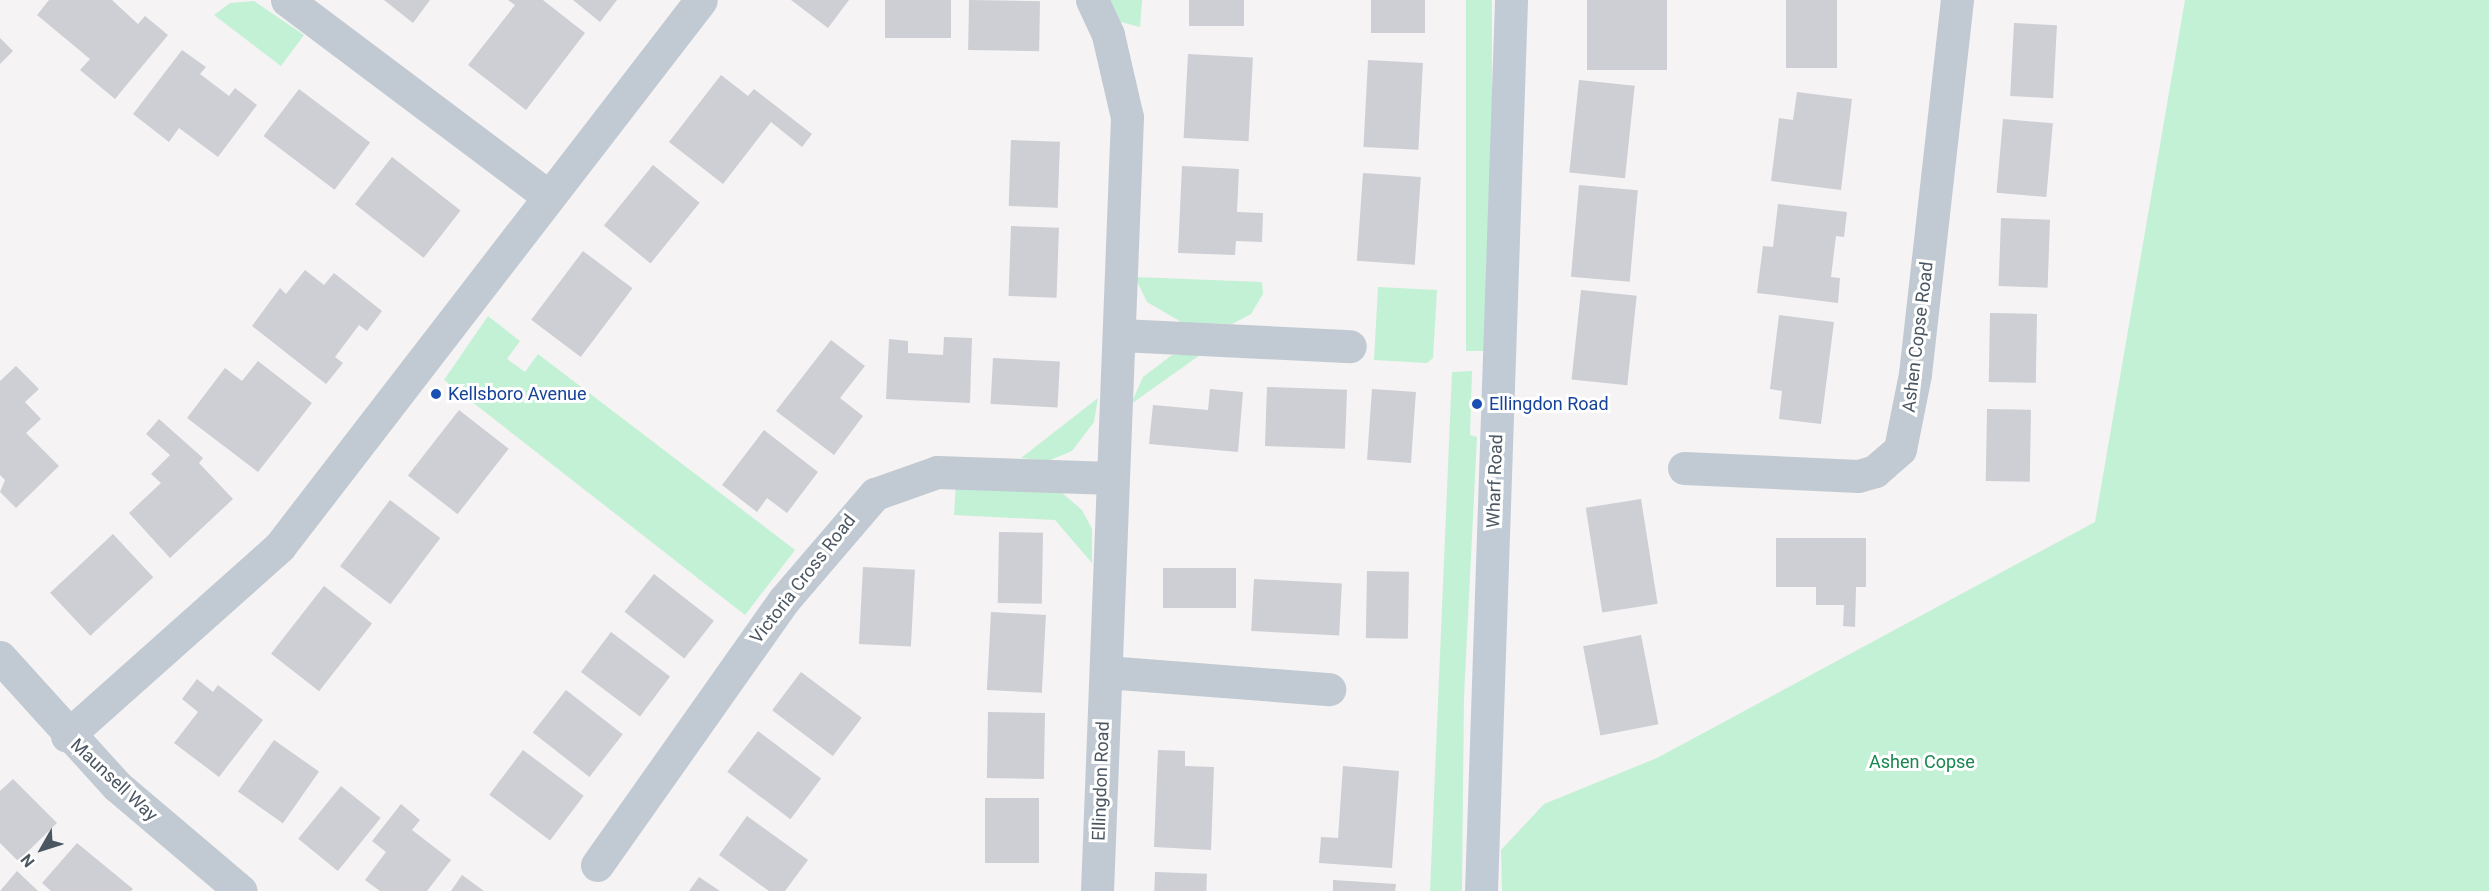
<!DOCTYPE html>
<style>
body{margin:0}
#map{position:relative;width:2489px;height:891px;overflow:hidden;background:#f5f3f3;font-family:Roboto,sans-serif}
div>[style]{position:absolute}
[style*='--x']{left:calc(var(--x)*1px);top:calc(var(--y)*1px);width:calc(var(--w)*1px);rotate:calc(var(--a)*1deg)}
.green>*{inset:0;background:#c3f1d5;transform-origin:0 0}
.building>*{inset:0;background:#cdcfd5;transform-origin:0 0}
.minor>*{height:33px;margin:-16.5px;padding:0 16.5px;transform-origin:16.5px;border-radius:16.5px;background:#c1cad2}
.secondary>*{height:33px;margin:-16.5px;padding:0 16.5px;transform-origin:16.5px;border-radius:16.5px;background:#c1cbd6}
.dots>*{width:16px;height:16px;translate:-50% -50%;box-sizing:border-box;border:3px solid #fff;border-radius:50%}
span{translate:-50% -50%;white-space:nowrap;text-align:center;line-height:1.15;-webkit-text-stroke:6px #fff;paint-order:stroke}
.street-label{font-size:18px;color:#4a5661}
.transit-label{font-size:18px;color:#164399}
.left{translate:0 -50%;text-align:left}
.park-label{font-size:18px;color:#17864f}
.north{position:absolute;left:12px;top:819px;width:60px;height:60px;-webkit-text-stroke:4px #fff;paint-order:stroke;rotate:231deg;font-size:16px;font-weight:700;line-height:24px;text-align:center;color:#4a5661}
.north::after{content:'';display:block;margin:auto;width:21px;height:27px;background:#4a5661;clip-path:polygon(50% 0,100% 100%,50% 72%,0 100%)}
</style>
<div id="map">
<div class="green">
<i style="clip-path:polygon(1109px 0,1142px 0,1140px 27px,1117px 21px)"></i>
<i style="left:1466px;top:0;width:26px;height:351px"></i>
<i style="clip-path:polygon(2185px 0,2489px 0,2489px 891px,1502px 891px,1501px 850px,1544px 804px,1657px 758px,2095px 522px)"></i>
<i style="clip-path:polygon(254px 1px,304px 35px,281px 66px,214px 15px,230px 3px)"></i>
<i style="clip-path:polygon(1135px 277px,1262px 282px,1263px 294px,1251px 314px,1232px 324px,1183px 323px,1147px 302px)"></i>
<i style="clip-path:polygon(1378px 287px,1437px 290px,1433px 358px,1427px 363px,1374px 360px)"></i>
<i style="clip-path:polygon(488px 316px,520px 341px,507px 359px,525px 372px,538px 354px,795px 550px,745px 615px,444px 380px)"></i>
<i style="clip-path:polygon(1172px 355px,1200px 355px,1131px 404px,1143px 377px)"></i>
<i style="clip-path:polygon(1472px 371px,1470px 435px,1477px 437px,1464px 696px,1462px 891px,1430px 891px,1452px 372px)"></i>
<i style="clip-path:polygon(1098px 398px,1094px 422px,1072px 451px,1048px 461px,1021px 458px)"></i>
<i style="clip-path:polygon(956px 482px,1061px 492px,1082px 510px,1092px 529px,1092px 563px,1055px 520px,954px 515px)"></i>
</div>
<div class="building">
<i style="clip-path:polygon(49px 0,112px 0,138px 24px,145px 16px,168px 35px,115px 99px,80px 70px,90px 59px,37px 15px)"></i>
<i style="clip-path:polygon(384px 0,430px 0,413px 23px)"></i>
<i style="clip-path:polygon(508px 0,543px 0,585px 33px,526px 110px,468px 65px,515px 5px)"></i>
<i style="clip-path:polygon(573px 0,617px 0,600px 22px)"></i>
<i style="clip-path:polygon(791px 0,849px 0,828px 28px)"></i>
<i style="left:885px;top:0;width:66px;height:38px"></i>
<i style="left:969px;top:0;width:71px;height:50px;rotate:1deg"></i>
<i style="left:1189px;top:0;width:55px;height:26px"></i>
<i style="left:1371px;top:0;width:54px;height:33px"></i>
<i style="left:1587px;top:0;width:80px;height:70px"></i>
<i style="left:1786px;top:0;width:51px;height:68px"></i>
<i style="left:2014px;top:23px;width:43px;height:73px;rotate:3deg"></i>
<i style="clip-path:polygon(0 38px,13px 51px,0 64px)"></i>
<i style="clip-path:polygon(182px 50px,206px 67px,200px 74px,229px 96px,235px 88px,257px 105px,218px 157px,179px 128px,169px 142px,133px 114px)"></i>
<i style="left:1188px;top:54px;width:65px;height:84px;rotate:3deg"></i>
<i style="left:1368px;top:60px;width:55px;height:87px;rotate:3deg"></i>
<i style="clip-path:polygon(721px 75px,748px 96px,754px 89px,812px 134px,802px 147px,771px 122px,723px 184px,669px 142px)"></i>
<i style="left:1579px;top:80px;width:56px;height:93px;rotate:6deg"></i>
<i style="left:299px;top:89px;width:89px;height:59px;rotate:37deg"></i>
<i style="clip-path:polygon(1797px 92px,1852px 99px,1841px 190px,1771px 181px,1779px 118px,1793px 120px)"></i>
<i style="left:2003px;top:119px;width:50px;height:74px;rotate:5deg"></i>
<i style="left:1011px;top:140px;width:49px;height:66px;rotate:2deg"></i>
<i style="left:392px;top:157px;width:87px;height:60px;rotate:38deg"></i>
<i style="left:653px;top:165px;width:60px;height:78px;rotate:39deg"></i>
<i style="clip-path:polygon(1182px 166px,1239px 169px,1237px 212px,1263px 213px,1262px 242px,1236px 241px,1235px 255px,1178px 253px)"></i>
<i style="left:1363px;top:173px;width:58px;height:88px;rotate:4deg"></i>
<i style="left:1579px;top:185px;width:59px;height:92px;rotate:5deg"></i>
<i style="clip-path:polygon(1778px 204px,1847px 212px,1844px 237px,1836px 236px,1831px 277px,1840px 278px,1838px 303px,1757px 293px,1763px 246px,1773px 247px)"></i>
<i style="left:2001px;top:218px;width:49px;height:68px;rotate:2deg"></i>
<i style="left:1011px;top:226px;width:48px;height:70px;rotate:2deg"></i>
<i style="left:583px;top:251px;width:62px;height:86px;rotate:37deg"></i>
<i style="clip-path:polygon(305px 270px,324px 285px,334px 273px,382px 311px,367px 331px,359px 325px,335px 357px,343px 363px,326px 384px,252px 326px,280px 288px,286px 294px)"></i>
<i style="left:1581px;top:290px;width:56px;height:90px;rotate:6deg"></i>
<i style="left:1990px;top:313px;width:47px;height:69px;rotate:1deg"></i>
<i style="clip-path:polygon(1779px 315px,1834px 322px,1821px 424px,1779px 419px,1782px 391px,1770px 389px)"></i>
<i style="clip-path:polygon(944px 337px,972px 338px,970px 403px,886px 399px,889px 339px,908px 341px,908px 353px,943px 355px)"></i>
<i style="clip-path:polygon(831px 340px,865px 366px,840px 398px,863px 416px,834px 455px,776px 411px)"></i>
<i style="left:993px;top:358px;width:67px;height:46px;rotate:3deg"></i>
<i style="clip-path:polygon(258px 361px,312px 403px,258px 472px,187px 418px,225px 368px,242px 381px)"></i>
<i style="clip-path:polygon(16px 366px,39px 389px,25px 402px,41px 419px,26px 433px,59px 466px,16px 508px,0 492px,5px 480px,0 475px,0 381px)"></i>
<i style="left:1267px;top:387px;width:80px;height:59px;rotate:2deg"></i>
<i style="clip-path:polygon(1210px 389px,1243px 392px,1238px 452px,1149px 444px,1153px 405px,1208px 410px)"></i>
<i style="left:1372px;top:389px;width:44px;height:71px;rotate:4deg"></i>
<i style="left:1987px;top:409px;width:44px;height:72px;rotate:1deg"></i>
<i style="left:459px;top:410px;width:63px;height:83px;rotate:38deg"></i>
<i style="clip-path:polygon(159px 419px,203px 458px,199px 463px,233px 499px,170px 558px,129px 513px,161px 483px,151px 474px,170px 455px,146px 434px)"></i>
<i style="clip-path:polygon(764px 430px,818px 472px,787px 513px,767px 498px,757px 512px,722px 485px)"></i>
<i style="left:1641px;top:499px;width:106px;height:56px;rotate:81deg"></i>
<i style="left:390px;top:500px;width:63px;height:83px;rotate:37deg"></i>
<i style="left:999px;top:532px;width:44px;height:71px;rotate:1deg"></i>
<i style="left:113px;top:534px;width:59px;height:86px;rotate:47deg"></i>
<i style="clip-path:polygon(1776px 538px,1866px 538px,1866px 587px,1856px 587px,1855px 627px,1843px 626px,1844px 605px,1816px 605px,1816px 587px,1776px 587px)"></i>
<i style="left:863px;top:567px;width:52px;height:77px;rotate:3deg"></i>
<i style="left:1163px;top:568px;width:73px;height:40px"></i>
<i style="left:1367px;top:571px;width:42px;height:67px;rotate:1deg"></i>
<i style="left:654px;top:574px;width:76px;height:48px;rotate:38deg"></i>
<i style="left:1254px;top:579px;width:88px;height:52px;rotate:3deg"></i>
<i style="left:324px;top:586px;width:61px;height:86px;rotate:38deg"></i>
<i style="left:991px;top:612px;width:55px;height:78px;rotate:3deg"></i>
<i style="left:611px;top:632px;width:74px;height:50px;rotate:37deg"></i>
<i style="left:1641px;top:635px;width:91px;height:59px;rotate:79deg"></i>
<i style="left:801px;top:672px;width:76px;height:48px;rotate:37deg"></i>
<i style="clip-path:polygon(197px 679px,213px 692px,218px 685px,263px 720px,219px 777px,174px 743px,198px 712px,182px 699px)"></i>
<i style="left:566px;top:690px;width:72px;height:54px;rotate:38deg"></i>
<i style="left:988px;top:712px;width:57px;height:66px;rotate:1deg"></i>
<i style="left:758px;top:731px;width:79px;height:51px;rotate:37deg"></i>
<i style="left:274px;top:740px;width:55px;height:63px;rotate:35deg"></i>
<i style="left:523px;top:750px;width:76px;height:56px;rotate:37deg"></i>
<i style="clip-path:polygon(1158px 750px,1185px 751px,1185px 766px,1214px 767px,1211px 850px,1154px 847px)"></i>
<i style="clip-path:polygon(1343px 766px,1399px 771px,1392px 868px,1319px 863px,1321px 837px,1338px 838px)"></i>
<i style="clip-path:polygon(13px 779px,57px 823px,18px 861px,0 843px,0 791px)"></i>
<i style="left:341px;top:786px;width:51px;height:68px;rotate:39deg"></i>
<i style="left:985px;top:798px;width:54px;height:65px"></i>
<i style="clip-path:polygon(401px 804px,420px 820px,412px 830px,451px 860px,427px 891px,380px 891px,365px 880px,386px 852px,372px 841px)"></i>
<i style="clip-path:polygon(747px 816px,808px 860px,785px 891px,769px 891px,719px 855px)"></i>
<i style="clip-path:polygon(77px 843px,133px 889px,131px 891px,51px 891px,42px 883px)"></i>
<i style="clip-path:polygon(17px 871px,38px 891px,0 891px)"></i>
<i style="left:1155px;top:872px;width:52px;height:19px;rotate:2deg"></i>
<i style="clip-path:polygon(462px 875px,484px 891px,451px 891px)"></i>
<i style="clip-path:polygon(699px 877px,720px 891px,689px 891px)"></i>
<i style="clip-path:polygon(1333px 880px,1396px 884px,1395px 891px,1333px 891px)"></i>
</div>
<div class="minor">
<i style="--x:287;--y:0;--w:326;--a:36.9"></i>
<i style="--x:1092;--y:0;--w:38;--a:65"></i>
<i style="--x:1108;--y:35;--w:84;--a:77"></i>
<i style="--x:1127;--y:117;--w:775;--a:92.22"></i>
<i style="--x:1121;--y:335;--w:229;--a:2.8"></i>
<i style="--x:1684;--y:468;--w:174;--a:2.6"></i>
<i style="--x:1858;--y:476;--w:18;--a:-16"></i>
<i style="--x:1875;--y:471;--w:33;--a:-41"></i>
<i style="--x:1900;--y:449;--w:76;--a:-78.7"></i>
<i style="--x:1915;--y:374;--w:376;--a:-83.6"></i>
<i style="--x:0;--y:657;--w:174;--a:47.8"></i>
<i style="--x:117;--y:786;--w:162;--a:40.3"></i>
<i style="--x:1106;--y:672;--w:224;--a:4.4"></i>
<i style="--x:67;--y:736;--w:285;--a:-41.7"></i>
<i style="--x:280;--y:546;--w:689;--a:-52.37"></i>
<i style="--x:597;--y:865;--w:324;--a:-54.8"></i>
<i style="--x:784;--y:600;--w:140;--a:-49.4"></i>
<i style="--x:875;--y:494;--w:66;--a:-19.5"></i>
<i style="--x:937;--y:472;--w:175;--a:2"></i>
</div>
<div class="secondary">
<i style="--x:1481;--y:891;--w:892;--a:-88.07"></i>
</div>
<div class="dots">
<i style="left:436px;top:394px;background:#1a4fb4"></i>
<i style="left:1477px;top:404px;background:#1a4fb4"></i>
</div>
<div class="street-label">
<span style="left:1918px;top:337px;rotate:-83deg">Ashen Copse Road</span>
<span style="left:1495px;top:481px;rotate:-88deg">Wharf Road</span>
<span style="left:803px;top:579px;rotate:-52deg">Victoria Cross Road</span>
<span style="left:114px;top:780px;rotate:43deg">Maunsell Way</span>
<span style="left:1101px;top:781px;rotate:-88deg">Ellingdon Road</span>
</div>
<div class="transit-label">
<span class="left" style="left:448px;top:394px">Kellsboro Avenue</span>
<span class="left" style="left:1489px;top:404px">Ellingdon Road</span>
</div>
<div class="park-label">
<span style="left:1922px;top:762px">Ashen Copse</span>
</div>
<div class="north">N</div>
</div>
